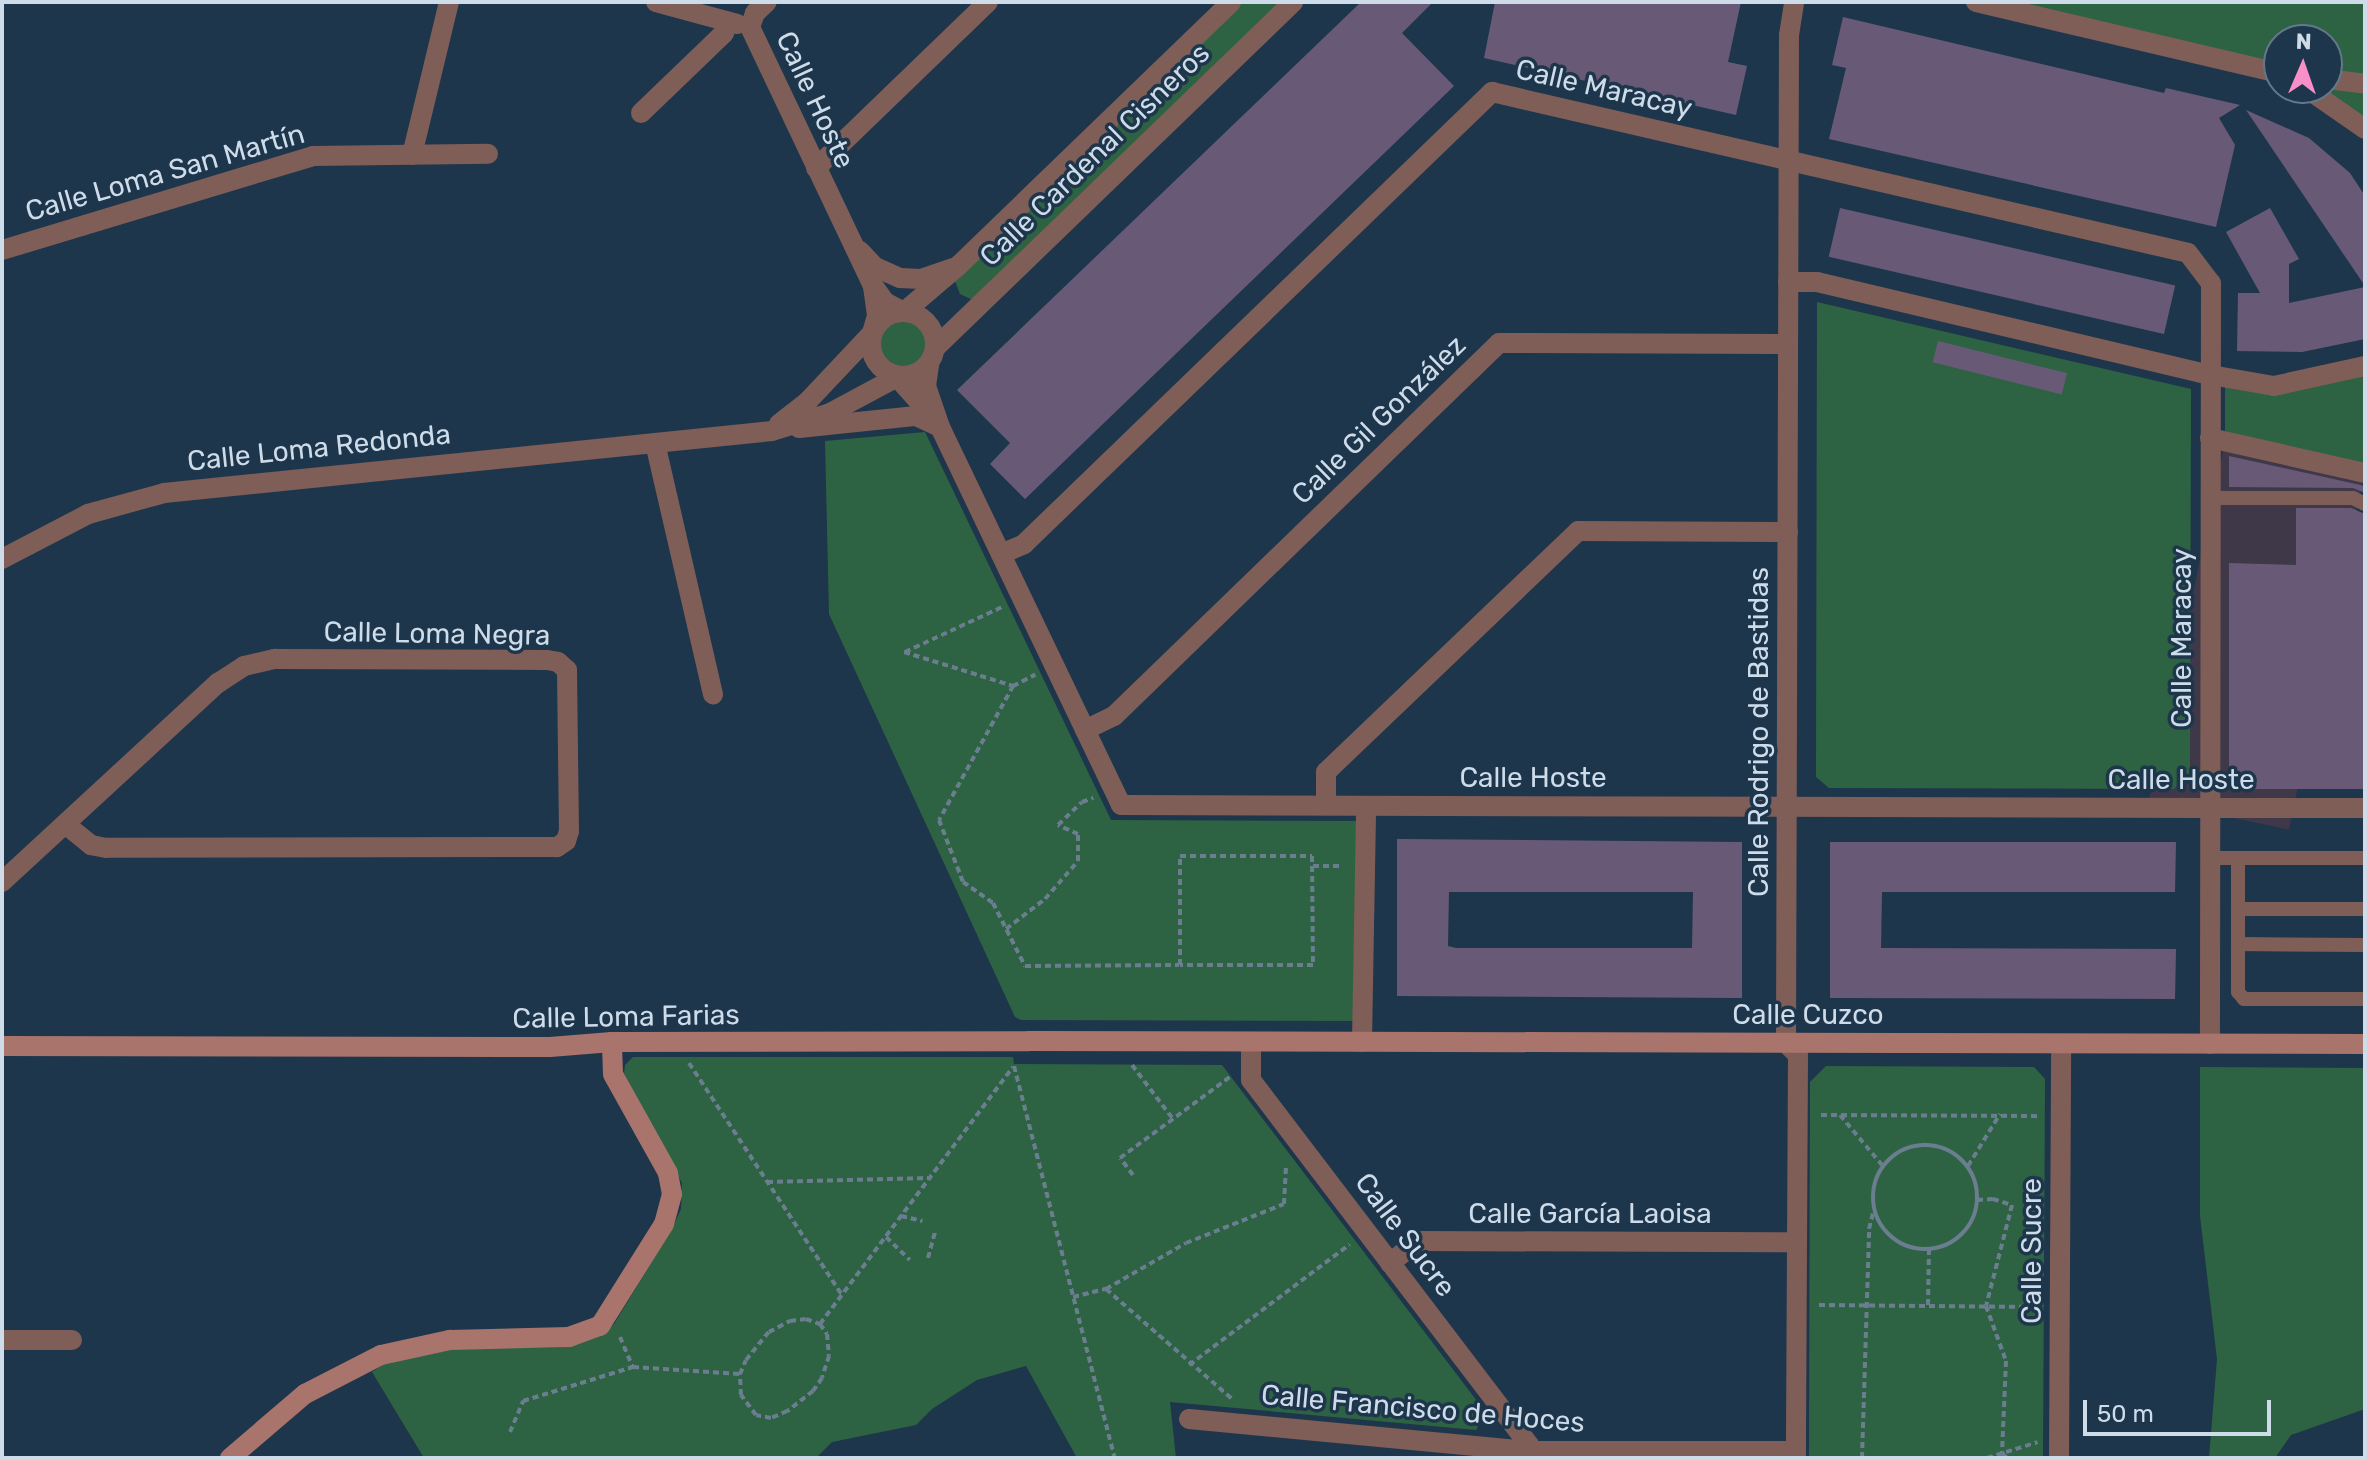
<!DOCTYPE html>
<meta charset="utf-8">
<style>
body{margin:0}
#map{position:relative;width:2367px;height:1460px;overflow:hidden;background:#1e364c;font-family:Rubik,sans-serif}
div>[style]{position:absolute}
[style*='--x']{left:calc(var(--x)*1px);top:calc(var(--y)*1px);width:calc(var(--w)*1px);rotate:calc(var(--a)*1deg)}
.commercial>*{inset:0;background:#3e3849;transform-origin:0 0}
.green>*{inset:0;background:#2d6342}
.round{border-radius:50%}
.building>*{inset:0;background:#685a77;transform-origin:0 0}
.path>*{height:4px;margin-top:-2px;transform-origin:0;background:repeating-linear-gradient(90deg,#6a7e90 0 6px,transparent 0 10px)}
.path>.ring{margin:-2px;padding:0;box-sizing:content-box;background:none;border:4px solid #6a7e90;border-radius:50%}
.service>*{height:14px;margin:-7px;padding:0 7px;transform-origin:7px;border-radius:7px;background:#7f5e58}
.pedestrian>*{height:20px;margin:-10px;padding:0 10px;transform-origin:10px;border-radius:10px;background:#7f5e58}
.minor>*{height:20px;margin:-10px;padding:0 10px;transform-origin:10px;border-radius:10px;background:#7f5e58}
.tertiary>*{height:20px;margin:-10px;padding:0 10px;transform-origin:10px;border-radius:10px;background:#7f5e58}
.tertiary>.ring{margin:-10px;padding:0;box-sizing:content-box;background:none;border:20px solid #7f5e58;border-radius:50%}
.secondary>*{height:20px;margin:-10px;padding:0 10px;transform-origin:10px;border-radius:10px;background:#a8746c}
span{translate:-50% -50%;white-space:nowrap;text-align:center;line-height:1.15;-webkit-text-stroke:7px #1e364c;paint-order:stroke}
.street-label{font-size:28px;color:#cedcea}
.frame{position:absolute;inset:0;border:4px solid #cedcea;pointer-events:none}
.north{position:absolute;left:2263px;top:24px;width:80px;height:80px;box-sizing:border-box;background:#1e364c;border:2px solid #64788b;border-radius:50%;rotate:2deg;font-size:22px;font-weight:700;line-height:32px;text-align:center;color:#cedcea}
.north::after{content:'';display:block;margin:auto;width:28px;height:36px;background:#f98fc9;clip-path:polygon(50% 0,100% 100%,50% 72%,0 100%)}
.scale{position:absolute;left:2083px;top:1400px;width:188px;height:36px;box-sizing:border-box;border:4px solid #cedcea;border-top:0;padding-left:10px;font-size:24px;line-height:28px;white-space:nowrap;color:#cedcea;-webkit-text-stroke:6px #1e364c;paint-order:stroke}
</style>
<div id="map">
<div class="commercial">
<i style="left:2225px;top:442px;width:143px;height:366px;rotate:12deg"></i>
</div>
<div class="green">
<i style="clip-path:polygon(1231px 2px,1293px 2px,973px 300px,960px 294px,955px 281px)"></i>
<i style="clip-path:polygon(1976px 2px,2365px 2px,2365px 129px,2306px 88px,2327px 88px,2327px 40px,2279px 40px,2279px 76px)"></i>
<i style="clip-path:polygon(1817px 302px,2191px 389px,2190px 772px,2174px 789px,1829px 788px,1816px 777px)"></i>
<i class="round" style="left:870px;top:312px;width:64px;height:64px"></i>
<i style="clip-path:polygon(2365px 366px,2365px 473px,2225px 442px,2225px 375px,2274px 386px)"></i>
<i style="clip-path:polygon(925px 432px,1111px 820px,1365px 821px,1363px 1021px,1021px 1020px,1015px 1017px,829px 614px,825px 441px)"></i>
<i style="clip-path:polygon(633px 1057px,1013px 1057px,1014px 1064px,1222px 1065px,1486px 1413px,1476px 1430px,1170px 1402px,1176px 1458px,1077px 1458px,1026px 1366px,977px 1380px,932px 1409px,916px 1425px,832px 1442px,816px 1458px,424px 1458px,372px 1372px,386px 1363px,456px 1349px,569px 1347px,603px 1334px,614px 1324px,672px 1229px,681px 1209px,682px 1183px,624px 1073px,625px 1065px)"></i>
<i style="clip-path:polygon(1826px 1066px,2034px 1067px,2045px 1079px,2043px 1458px,1809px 1458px,1810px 1082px)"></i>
<i style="clip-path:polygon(2200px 1067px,2365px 1068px,2365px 1409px,2291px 1435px,2275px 1458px,2209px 1458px,2217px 1359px,2200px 1216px)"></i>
</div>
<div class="building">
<i style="clip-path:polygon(1361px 2px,1433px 2px,1402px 33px,1454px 86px,1025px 499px,990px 464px,1010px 443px,957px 390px)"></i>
<i style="clip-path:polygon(1495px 2px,1741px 2px,1728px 62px,1747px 66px,1736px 115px,1484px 58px)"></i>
<i style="clip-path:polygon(1843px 17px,2164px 93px,2166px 88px,2240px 105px,2219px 118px,2235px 145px,2216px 227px,1829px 139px,1846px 68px,1832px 65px)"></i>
<i style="clip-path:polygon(2246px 110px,2309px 138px,2350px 173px,2365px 196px,2365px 286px)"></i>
<i style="left:1840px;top:208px;width:344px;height:50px;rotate:13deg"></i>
<i style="clip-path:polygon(2270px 208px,2299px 259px,2289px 264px,2289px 303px,2365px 287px,2365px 339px,2302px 352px,2237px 351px,2238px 293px,2260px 293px,2226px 232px)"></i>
<i style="left:1938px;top:341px;width:133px;height:22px;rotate:14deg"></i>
<i style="clip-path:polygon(2229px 456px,2365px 486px,2365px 493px,2353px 488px,2229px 487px)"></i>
<i style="clip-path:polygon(2296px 508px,2351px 508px,2365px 514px,2365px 789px,2229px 789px,2229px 563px,2296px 565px)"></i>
<i style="clip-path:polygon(evenodd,1397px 839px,1742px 842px,1742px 998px,1397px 996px,1397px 839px,1449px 892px,1693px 892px,1692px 948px,1456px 948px,1448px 946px,1449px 892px)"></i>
<i style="clip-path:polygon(1830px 842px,2176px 842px,2175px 892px,1882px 892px,1881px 948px,2176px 949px,2175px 999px,1830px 998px)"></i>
</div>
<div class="path">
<i style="--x:904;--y:652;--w:114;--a:17.3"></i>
<i style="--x:1013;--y:686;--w:25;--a:-27"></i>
<i style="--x:905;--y:652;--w:107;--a:-24.9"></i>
<i style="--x:1013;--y:686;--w:153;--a:118.9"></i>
<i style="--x:939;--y:820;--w:66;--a:68.8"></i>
<i style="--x:963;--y:882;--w:37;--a:35"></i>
<i style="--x:993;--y:903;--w:71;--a:63.1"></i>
<i style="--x:1025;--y:966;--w:154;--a:-0.4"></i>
<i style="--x:1180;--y:856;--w:132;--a:0"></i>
<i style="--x:1312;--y:856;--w:109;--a:89.5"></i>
<i style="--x:1313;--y:965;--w:133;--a:180"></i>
<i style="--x:1180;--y:965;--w:109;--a:-90"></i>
<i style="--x:1313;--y:866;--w:29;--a:0"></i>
<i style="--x:1006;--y:929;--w:49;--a:-37.6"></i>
<i style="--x:1045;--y:899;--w:50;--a:-49"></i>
<i style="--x:1078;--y:861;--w:27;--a:-90"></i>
<i style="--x:1078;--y:834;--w:22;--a:-156"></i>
<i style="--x:1058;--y:825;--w:33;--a:-44"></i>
<i style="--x:1082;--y:802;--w:12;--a:-20"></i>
<i style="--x:689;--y:1063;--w:278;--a:56.6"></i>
<i style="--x:1132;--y:1065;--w:68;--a:52.8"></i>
<i style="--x:1014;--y:1066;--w:405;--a:75.6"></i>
<i style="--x:1821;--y:1115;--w:219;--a:0.3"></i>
<i style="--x:1840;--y:1115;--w:65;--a:50"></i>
<i class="ring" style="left:1873px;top:1145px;width:100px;height:100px"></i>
<i style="--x:1968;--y:1166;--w:61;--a:-58.4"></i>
<i style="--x:1133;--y:1175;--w:21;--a:-127"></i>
<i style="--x:1120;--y:1158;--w:137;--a:-36.4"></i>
<i style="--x:767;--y:1182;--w:162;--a:-1.4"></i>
<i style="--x:1977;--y:1200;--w:16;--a:-4"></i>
<i style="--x:1993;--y:1199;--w:20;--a:18"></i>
<i style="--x:2012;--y:1205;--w:104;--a:104.4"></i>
<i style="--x:1986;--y:1306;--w:59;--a:70"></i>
<i style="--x:2006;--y:1361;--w:92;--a:92.5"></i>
<i style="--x:2002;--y:1453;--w:7;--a:45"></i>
<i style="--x:901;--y:1216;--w:22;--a:13"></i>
<i style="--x:886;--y:1237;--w:33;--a:44"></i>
<i style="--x:928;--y:1258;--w:28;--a:-75"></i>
<i style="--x:1106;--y:1289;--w:92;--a:-29.9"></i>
<i style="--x:1186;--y:1243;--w:105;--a:-21.7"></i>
<i style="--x:1284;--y:1204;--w:39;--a:-87"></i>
<i style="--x:1073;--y:1297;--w:34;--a:-14"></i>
<i style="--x:1106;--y:1289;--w:167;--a:41.1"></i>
<i style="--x:1819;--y:1305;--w:219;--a:0.5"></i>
<i style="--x:1928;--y:1305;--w:57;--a:-89"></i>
<i style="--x:806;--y:1319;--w:15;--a:20"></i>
<i style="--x:820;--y:1324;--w:12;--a:55"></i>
<i style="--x:827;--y:1334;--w:22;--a:85"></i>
<i style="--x:829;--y:1356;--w:23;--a:108"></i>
<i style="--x:822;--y:1378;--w:16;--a:125"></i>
<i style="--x:813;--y:1391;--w:33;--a:142"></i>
<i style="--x:787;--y:1411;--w:17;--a:156"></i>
<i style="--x:771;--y:1418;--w:15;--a:-169"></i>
<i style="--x:756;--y:1415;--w:25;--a:-127"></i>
<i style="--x:741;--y:1395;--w:21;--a:-93"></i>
<i style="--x:740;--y:1374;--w:15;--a:-67"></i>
<i style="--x:746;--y:1360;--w:36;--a:-51"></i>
<i style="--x:769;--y:1332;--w:24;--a:-28"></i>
<i style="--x:790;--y:1321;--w:16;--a:-7"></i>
<i style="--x:820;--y:1324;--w:321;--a:-53.1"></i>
<i style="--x:620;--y:1337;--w:33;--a:67"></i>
<i style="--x:1189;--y:1365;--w:201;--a:-36.9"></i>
<i style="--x:510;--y:1432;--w:34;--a:-67"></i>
<i style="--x:523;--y:1401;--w:115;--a:-17.2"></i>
<i style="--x:633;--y:1367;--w:107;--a:3.7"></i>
<i style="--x:1862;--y:1458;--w:229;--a:-88.2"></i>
<i style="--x:1869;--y:1229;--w:16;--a:-76"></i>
<i style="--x:1987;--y:1458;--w:53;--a:-17.4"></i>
</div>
<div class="service">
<i style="--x:2210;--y:498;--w:143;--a:0"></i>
<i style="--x:2353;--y:498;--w:13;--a:27"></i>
<i style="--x:2210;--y:858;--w:155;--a:0"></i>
<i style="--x:2238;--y:858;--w:134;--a:90"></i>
<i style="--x:2238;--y:992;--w:9;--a:49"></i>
<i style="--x:2244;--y:999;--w:121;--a:0"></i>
<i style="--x:2238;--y:909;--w:127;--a:0"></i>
<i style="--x:2238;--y:944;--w:127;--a:0.5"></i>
</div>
<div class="pedestrian">
<i style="--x:2210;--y:438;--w:159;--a:12.7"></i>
<i style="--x:2210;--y:808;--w:155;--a:0"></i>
<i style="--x:1362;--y:1042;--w:236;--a:-89"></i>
</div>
<div class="minor">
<i style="--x:656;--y:2;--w:84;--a:15.2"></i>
<i style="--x:750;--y:27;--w:284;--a:64.6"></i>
<i style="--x:872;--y:284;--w:22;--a:54"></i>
<i style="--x:885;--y:302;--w:21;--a:28"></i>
<i style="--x:750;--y:27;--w:15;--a:-70"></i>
<i style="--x:755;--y:13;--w:16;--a:-43"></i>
<i style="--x:641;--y:113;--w:115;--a:-43.9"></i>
<i style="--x:724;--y:33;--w:12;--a:-76"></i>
<i style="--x:412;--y:155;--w:157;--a:-76.4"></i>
<i style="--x:816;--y:168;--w:239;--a:-44"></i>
<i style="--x:2;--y:250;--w:325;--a:-16.8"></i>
<i style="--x:313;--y:156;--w:175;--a:-0.7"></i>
<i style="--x:860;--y:251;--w:22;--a:47"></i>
<i style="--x:875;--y:267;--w:27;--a:24"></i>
<i style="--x:900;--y:278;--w:21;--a:3"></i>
<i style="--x:921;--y:279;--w:34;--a:-19"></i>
<i style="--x:1788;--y:282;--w:29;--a:0"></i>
<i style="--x:1817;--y:282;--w:405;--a:13.3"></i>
<i style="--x:2211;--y:375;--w:64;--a:9.9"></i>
<i style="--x:2274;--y:386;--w:93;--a:-12.4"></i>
<i style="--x:872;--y:333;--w:19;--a:-74"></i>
<i style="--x:877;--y:315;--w:27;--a:-98"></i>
<i style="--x:929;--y:365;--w:21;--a:98"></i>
<i style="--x:926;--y:386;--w:43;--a:71.1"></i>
<i style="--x:940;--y:427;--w:419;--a:64.4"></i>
<i style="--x:1121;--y:805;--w:1089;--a:0.16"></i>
<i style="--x:897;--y:377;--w:50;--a:48.3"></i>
<i style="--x:799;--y:428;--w:118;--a:-5.9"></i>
<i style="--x:916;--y:416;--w:26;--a:25"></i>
<i style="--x:655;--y:443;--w:258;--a:77"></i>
<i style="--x:1001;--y:554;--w:25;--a:-23"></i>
<i style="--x:1024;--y:544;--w:651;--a:-44"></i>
<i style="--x:1492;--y:92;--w:714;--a:13.02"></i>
<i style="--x:2188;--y:253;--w:38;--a:53"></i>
<i style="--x:2211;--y:283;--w:761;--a:90.08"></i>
<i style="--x:1085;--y:730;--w:32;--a:-26"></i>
<i style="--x:1114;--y:716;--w:536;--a:-44.09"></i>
<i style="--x:1499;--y:343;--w:289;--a:0.2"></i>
<i style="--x:1326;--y:805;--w:33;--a:-90"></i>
<i style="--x:1326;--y:772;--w:349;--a:-43.7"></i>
<i style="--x:1578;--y:531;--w:210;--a:0.3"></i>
<i style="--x:2;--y:882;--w:294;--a:-42.7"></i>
<i style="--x:218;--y:683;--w:31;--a:-33"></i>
<i style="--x:244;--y:666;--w:32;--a:-13"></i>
<i style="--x:275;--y:659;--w:272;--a:0.2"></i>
<i style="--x:547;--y:660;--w:11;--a:10"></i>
<i style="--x:558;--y:662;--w:12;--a:42"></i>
<i style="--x:567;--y:670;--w:161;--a:89.3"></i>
<i style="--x:569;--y:831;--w:10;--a:107"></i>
<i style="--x:566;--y:841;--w:11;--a:146"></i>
<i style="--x:557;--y:847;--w:451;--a:179.9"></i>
<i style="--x:106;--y:848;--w:15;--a:-169"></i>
<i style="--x:91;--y:845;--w:33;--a:-141"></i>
<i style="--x:1251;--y:1042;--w:38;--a:90"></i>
<i style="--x:1251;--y:1080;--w:459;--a:52.7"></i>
<i style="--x:1529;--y:1445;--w:13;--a:94"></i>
<i style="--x:1786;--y:1043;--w:1008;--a:-89.83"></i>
<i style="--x:1789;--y:35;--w:33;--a:-81"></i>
<i style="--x:1390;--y:1263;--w:36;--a:-38"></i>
<i style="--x:1418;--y:1241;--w:379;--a:0.2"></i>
<i style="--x:2;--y:1340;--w:70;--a:0"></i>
<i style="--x:1189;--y:1419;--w:341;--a:5.4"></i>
<i style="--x:1528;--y:1451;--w:268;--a:0"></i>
<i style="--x:2059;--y:1458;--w:413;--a:-89.7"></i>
</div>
<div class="tertiary">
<i style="--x:1976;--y:2;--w:311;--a:13.2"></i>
<i style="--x:2327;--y:79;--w:38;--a:7"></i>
<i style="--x:2306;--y:88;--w:72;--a:34.8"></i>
<i class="ring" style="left:871px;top:312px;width:44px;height:44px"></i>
<i style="--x:904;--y:312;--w:70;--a:-40.3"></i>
<i style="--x:957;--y:267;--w:381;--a:-44"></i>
<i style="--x:935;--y:348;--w:498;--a:-44"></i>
<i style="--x:779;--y:424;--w:37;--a:-38"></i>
<i style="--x:808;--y:401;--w:93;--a:-46.7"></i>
<i style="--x:2;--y:559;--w:97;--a:-27.6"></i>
<i style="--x:88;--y:514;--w:79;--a:-15.4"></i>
<i style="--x:164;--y:493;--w:611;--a:-5.82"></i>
<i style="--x:772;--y:431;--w:61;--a:-17.2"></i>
<i style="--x:830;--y:413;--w:76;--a:-28.2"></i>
<i style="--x:1786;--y:1043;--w:17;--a:45"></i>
<i style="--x:1798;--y:1055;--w:403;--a:90.3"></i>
</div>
<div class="secondary">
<i style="--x:2;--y:1046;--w:548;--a:0.1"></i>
<i style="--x:550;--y:1047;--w:62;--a:-4.6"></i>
<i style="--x:612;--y:1042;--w:417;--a:-0.1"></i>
<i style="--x:1029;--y:1041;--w:1336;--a:0.13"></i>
<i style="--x:230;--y:1458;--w:99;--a:-40.5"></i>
<i style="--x:305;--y:1394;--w:85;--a:-27.2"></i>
<i style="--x:381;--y:1355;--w:71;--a:-12.3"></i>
<i style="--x:450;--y:1340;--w:119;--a:-1.4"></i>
<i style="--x:569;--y:1337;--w:33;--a:-20"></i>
<i style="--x:600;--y:1326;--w:120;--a:-57.9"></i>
<i style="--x:664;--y:1224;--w:31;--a:-75"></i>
<i style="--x:672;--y:1194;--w:21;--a:-101"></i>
<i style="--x:668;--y:1173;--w:113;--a:-119.1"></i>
<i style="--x:613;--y:1074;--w:32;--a:-92"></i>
</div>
<div class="street-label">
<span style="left:1604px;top:89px;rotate:13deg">Calle Maracay</span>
<span style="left:815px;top:100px;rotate:65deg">Calle Hoste</span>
<span style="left:1095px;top:155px;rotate:-44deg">Calle Cardenal Cisneros</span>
<span style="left:165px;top:173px;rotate:-16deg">Calle Loma San Martín</span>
<span style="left:1379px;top:420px;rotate:-44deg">Calle Gil González</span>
<span style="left:319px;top:448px;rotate:-6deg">Calle Loma Redonda</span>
<span style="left:437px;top:634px;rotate:1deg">Calle Loma Negra</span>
<span style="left:2182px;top:638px;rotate:-90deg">Calle Maracay</span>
<span style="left:1759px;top:732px;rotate:-90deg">Calle Rodrigo de Bastidas</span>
<span style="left:1533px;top:778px">Calle Hoste</span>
<span style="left:2181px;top:780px">Calle Hoste</span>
<span style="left:1808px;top:1015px">Calle Cuzco</span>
<span style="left:626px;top:1017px;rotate:-1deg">Calle Loma Farias</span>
<span style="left:1590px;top:1214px">Calle García Laoisa</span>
<span style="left:1405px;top:1235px;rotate:53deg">Calle Sucre</span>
<span style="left:2032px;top:1251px;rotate:-90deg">Calle Sucre</span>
<span style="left:1423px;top:1409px;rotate:5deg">Calle Francisco de Hoces</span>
</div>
<div class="frame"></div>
<div class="north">N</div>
<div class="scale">50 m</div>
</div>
